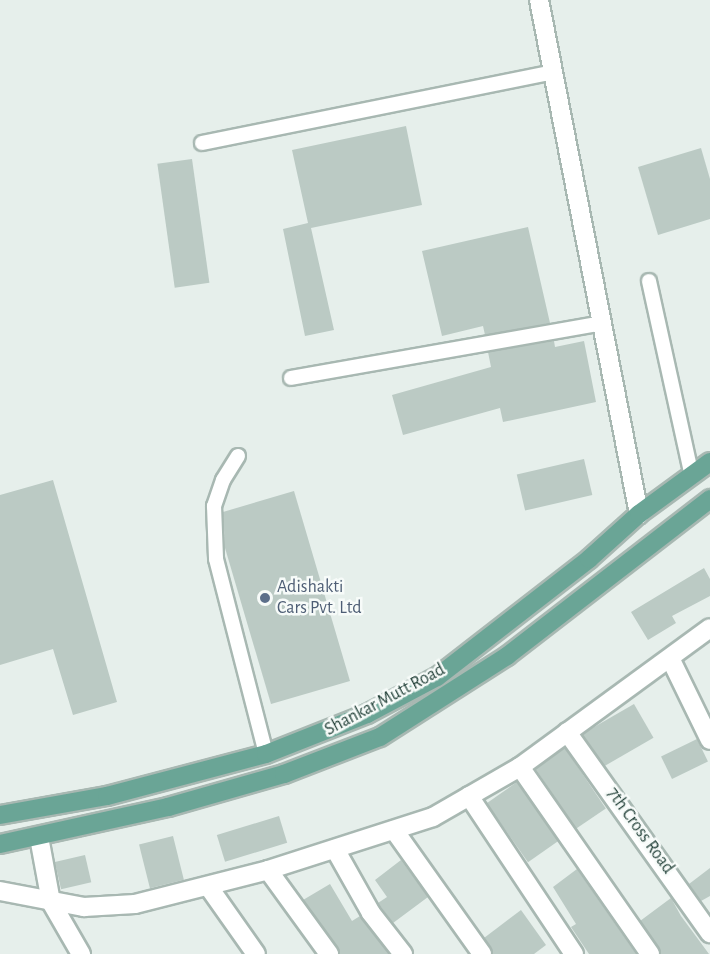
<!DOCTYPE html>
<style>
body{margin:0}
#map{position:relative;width:710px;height:954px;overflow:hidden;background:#e6efeb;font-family:"Alegreya Sans",sans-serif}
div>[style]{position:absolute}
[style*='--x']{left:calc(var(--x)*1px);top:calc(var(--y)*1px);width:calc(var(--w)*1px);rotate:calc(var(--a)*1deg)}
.building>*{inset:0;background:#bbcac4;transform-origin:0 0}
.roads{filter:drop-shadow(2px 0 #a8b8b2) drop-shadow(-2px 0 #a8b8b2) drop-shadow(0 2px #a8b8b2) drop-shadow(0 -2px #a8b8b2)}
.service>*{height:14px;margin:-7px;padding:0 7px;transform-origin:7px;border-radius:7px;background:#fff}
.minor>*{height:18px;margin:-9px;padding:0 9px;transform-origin:9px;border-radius:9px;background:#fff}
.primary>*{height:18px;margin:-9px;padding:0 9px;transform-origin:9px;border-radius:9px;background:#6aa596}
.dots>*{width:16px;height:16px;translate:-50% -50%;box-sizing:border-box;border:3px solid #f7fbf9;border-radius:50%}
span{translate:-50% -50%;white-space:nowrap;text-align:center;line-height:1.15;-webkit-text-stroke:5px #f7fbf9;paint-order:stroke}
.service-label{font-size:18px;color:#4e5e75}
.left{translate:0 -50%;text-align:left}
.street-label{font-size:18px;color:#24423a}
</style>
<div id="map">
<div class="building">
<i style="clip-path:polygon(406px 126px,422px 205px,311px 228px,334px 330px,305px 336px,283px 229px,308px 223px,292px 150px)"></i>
<i style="clip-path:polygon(701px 148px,710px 179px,710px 219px,658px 235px,638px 167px)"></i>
<i style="left:192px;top:159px;width:125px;height:35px;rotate:82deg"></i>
<i style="clip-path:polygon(528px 227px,550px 323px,485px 335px,483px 326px,442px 336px,422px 251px)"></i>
<i style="clip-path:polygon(554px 341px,555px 347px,584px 341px,596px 402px,503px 422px,500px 408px,403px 435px,392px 395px,491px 367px,488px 352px)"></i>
<i style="left:584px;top:459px;width:37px;height:69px;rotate:77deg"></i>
<i style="clip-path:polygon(53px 480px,117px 702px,73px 715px,53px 649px,0 665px,0 495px)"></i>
<i style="clip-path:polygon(294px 491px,350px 681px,271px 704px,225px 548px,223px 512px)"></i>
<i style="clip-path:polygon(704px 568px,710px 579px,710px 596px,672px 616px,676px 623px,648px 640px,631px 612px)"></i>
<i style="left:634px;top:704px;width:39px;height:60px;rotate:60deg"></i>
<i style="left:697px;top:739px;width:25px;height:40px;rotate:64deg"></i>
<i style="left:565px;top:748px;width:73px;height:36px;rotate:56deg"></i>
<i style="left:517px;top:782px;width:72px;height:37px;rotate:55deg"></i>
<i style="left:279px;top:816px;width:28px;height:65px;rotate:73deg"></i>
<i style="left:173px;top:836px;width:45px;height:35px;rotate:76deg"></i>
<i style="left:85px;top:855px;width:28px;height:31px;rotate:77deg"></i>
<i style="clip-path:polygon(401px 860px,428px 897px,393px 923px,378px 903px,387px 897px,375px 880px)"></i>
<i style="clip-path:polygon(710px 868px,710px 896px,701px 901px,689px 884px)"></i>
<i style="clip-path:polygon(577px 869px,636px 954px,589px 954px,571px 927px,576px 924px,553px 887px)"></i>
<i style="clip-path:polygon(330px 884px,352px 921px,360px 916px,389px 954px,340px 954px,303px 900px)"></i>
<i style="clip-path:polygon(671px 898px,681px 916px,709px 954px,661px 954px,640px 921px)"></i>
<i style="clip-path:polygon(521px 910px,546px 945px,534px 954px,493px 954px,484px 938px)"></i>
</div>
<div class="roads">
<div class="service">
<i style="--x:202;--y:143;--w:359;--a:-11.4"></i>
<i style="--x:649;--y:281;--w:200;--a:77.6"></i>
<i style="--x:291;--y:378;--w:317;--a:-10"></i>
<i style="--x:238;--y:456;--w:28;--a:122"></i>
<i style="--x:223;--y:480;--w:28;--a:109"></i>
<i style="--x:214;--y:506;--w:53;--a:87.8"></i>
<i style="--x:216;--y:559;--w:201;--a:75.6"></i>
</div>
<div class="minor">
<i style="--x:539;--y:0;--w:524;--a:78.99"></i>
<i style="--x:670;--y:658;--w:91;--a:64"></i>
<i style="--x:567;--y:732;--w:247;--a:54.6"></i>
<i style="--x:520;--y:767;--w:228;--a:55.2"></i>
<i style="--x:469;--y:796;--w:190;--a:56.4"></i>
<i style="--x:394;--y:830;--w:152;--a:54.6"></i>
<i style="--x:39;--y:837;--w:66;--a:79.5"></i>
<i style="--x:51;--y:902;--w:60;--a:60"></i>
<i style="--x:335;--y:849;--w:73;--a:60.6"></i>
<i style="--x:371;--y:913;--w:52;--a:52"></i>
<i style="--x:268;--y:870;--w:104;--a:54"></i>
<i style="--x:208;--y:886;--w:83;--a:54.8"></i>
<i style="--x:0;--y:891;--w:86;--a:10.8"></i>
<i style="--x:84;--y:907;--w:51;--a:-3.4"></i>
<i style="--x:135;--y:904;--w:137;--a:-14.3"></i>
<i style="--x:268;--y:870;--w:173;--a:-17.8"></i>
<i style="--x:433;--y:817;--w:100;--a:-29.9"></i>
<i style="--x:520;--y:767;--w:235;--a:-36.2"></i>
</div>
<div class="primary">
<i style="--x:0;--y:815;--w:109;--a:-10.1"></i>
<i style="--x:107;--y:796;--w:164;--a:-14.8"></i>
<i style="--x:266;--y:754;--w:109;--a:-21.6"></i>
<i style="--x:367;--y:714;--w:79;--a:-27.9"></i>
<i style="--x:437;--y:677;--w:192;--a:-37.8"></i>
<i style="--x:589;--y:559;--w:67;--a:-42"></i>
<i style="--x:639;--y:514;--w:88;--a:-36.2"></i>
<i style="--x:0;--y:844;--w:172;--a:-12.4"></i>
<i style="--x:168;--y:807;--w:121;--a:-15.9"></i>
<i style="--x:284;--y:774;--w:103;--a:-21.1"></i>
<i style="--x:380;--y:737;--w:151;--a:-32.5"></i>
<i style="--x:507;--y:656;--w:257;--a:-37.7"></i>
</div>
</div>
<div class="dots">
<i style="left:265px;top:598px;background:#5c6f8a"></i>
</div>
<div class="service-label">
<span class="left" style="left:277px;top:598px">Adishakti<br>Cars Pvt. Ltd</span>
</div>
<div class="street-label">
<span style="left:385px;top:700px;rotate:-28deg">Shankar Mutt Road</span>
<span style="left:640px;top:831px;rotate:54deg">7th Cross Road</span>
</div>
</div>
